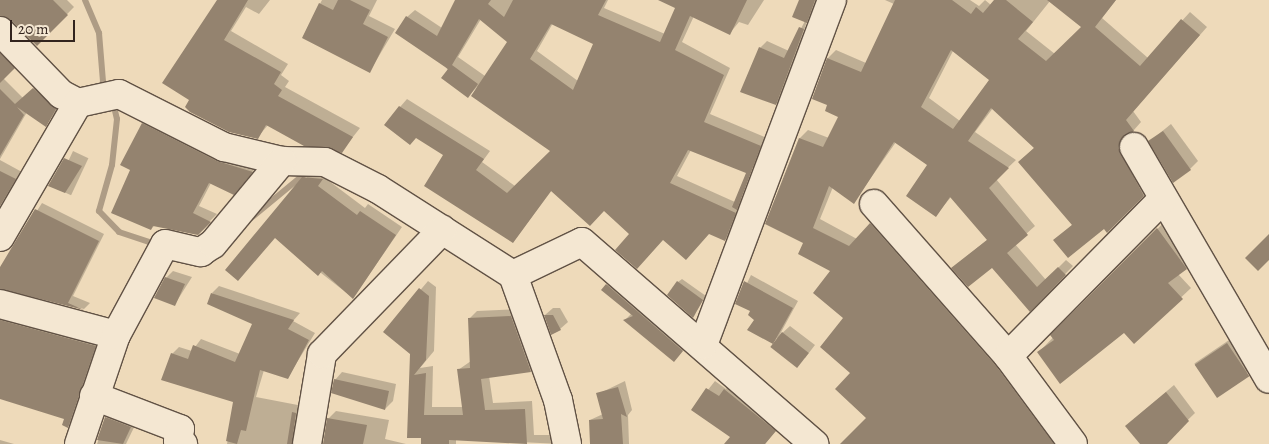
<!DOCTYPE html>
<style>
body{margin:0}
#map{position:relative;width:1269px;height:444px;overflow:hidden;background:#eedaba;font-family:Alegreya,serif}
div>[style]{position:absolute}
[style*='--x']{left:calc(var(--x)*1px);top:calc(var(--y)*1px);width:calc(var(--w)*1px);rotate:calc(var(--a)*1deg)}
.shadow>*{inset:0;background:#0003;transform-origin:0 0}
.stream>*{height:6px;margin:-3px;padding:0 3px;transform-origin:3px;border-radius:3px;background:#ae9c85}
.building>*{inset:0;background:#94836f;transform-origin:0 0}
.roads{filter:drop-shadow(1px 0 #615245) drop-shadow(-1px 0 #615245) drop-shadow(0 1px #615245) drop-shadow(0 -1px #615245)}
.minor>*{height:28px;margin:-14px;padding:0 14px;transform-origin:14px;border-radius:14px;background:#f4e7d2}
span{translate:-50% -50%;white-space:nowrap;text-align:center;line-height:1.15;-webkit-text-stroke:4.5px #f4e7d2;paint-order:stroke}
.scale{position:absolute;left:10px;top:20px;width:65px;height:22px;box-sizing:border-box;border:2px solid #32241e;border-top:0;padding-left:6px;font-size:15px;line-height:18px;white-space:nowrap;color:#32241e;-webkit-text-stroke:4px #f4e7d2;paint-order:stroke}
</style>
<div id="map">
<div class="shadow">
<i style="clip-path:polygon(0 0,67px 0,74px 7px,37px 45px,0 15px)"></i>
<i style="clip-path:polygon(219px 0,270px 0,259px 14px,246px 7px,231px 31px,288px 64px,281px 75px,289px 81px,285px 87px,360px 128px,341px 152px,268px 125px,257px 138px,190px 99px)"></i>
<i style="clip-path:polygon(322px 0,377px 0,369px 16px,395px 29px,370px 71px,303px 37px)"></i>
<i style="clip-path:polygon(evenodd,457px 0,608px 0,604px 8px,665px 34px,680px 0,764px 0,748px 25px,739px 22px,730px 33px,694px 16px,682px 42px,730px 68px,710px 114px,767px 138px,732px 232px,725px 240px,709px 233px,663px 239px,631px 234px,604px 210px,552px 190px,513px 242px,426px 185px,445px 154px,400px 107px,407px 99px,490px 151px,482px 162px,515px 186px,551px 151px,477px 87px,468px 96px,407px 17px,415px 10px,442px 28px,457px 0,481px 19px,509px 41px,485px 76px,458px 57px,481px 19px,457px 0,553px 23px,594px 43px,578px 81px,537px 51px,553px 23px,457px 0,691px 150px,747px 172px,735px 202px,677px 176px,691px 150px,457px 0,752px 167px,754px 167px,742px 200px,740px 199px,752px 167px)"></i>
<i style="clip-path:polygon(800px 0,820px 0,807px 21px,783px 97px,776px 104px,760px 48px,767px 41px,789px 51px,805px 21px)"></i>
<i style="clip-path:polygon(evenodd,885px 0,970px 0,979px 6px,985px 0,991px 5px,995px 0,1116px 0,1102px 18px,1148px 58px,1190px 12px,1207px 27px,1133px 111px,1141px 122px,1126px 139px,1152px 187px,1107px 231px,1104px 227px,1055px 240px,1073px 224px,1019px 162px,1035px 147px,993px 108px,975px 132px,1016px 160px,996px 179px,1035px 226px,1015px 244px,1046px 280px,1066px 260px,1073px 266px,1030px 310px,992px 267px,953px 268px,988px 239px,951px 197px,936px 215px,929px 165px,896px 142px,854px 202px,833px 187px,820px 219px,857px 239px,879px 216px,1067px 444px,841px 444px,868px 418px,852px 373px,845px 317px,832px 271px,805px 242px,800px 138px,808px 130px,829px 138px,840px 116px,829px 104px,813px 98px,828px 58px,836px 50px,866px 63px,894px 4px,885px 0,1050px 1px,1083px 27px,1055px 54px,1026px 31px,1050px 1px,885px 0,953px 51px,990px 80px,960px 121px,929px 98px,953px 51px)"></i>
<i style="clip-path:polygon(0 39px,21px 61px,3px 78px,23px 98px,41px 82px,63px 102px,46px 125px,27px 112px,0 159px)"></i>
<i style="clip-path:polygon(150px 117px,259px 164px,240px 186px,211px 183px,199px 206px,217px 214px,197px 234px,155px 225px,151px 229px,132px 169px,143px 124px)"></i>
<i style="clip-path:polygon(1171px 124px,1198px 161px,1190px 169px,1150px 141px)"></i>
<i style="left:73px;top:151px;width:17px;height:41px;rotate:25deg"></i>
<i style="clip-path:polygon(0 160px,22px 172px,0 206px)"></i>
<i style="clip-path:polygon(311px 170px,328px 170px,325px 178px,365px 208px,368px 204px,402px 227px,353px 298px,275px 237px)"></i>
<i style="clip-path:polygon(42px 203px,104px 234px,73px 296px,90px 303px,84px 309px,0 288px,0 269px)"></i>
<i style="clip-path:polygon(1167px 219px,1196px 259px,1178px 274px,1191px 288px,1134px 342px,1124px 331px,1039px 352px)"></i>
<i style="clip-path:polygon(173px 271px,192px 277px,175px 304px,166px 278px)"></i>
<i style="clip-path:polygon(751px 275px,798px 301px,779px 336px,790px 326px,815px 345px,805px 358px,777px 338px,773px 343px,752px 311px,737px 304px)"></i>
<i style="clip-path:polygon(614px 277px,690px 343px,674px 360px,625px 320px,632px 313px,603px 290px)"></i>
<i style="clip-path:polygon(682px 279px,706px 296px,693px 316px,678px 282px)"></i>
<i style="clip-path:polygon(428px 281px,436px 287px,434px 351px,420px 368px,433px 366px,432px 407px,463px 407px,458px 370px,471px 361px,469px 319px,477px 311px,519px 309px,538px 363px,531px 371px,489px 376px,493px 403px,532px 401px,534px 435px,558px 435px,561px 444px,456px 439px,456px 444px,422px 444px,411px 354px,385px 332px)"></i>
<i style="clip-path:polygon(219px 286px,300px 313px,293px 321px,315px 333px,288px 377px,264px 370px,256px 397px,303px 406px,299px 438px,293px 444px,227px 444px,235px 401px,172px 354px,179px 347px,192px 351px,201px 339px,240px 354px,253px 324px,212px 293px)"></i>
<i style="clip-path:polygon(553px 308px,560px 308px,568px 322px,560px 329px,545px 315px)"></i>
<i style="clip-path:polygon(0 311px,102px 339px,74px 419px,68px 426px,66px 418px,0 398px)"></i>
<i style="left:1235px;top:336px;width:37px;height:49px;rotate:56deg"></i>
<i style="clip-path:polygon(342px 372px,396px 384px,393px 401px,385px 409px,335px 380px)"></i>
<i style="clip-path:polygon(625px 381px,632px 410px,628px 415px,629px 444px,591px 444px,590px 420px,603px 414px,598px 394px)"></i>
<i style="clip-path:polygon(715px 381px,726px 389px,732px 382px,782px 423px,765px 444px,733px 444px,732px 437px,692px 410px)"></i>
<i style="clip-path:polygon(1174px 385px,1195px 413px,1163px 444px,1141px 444px,1134px 419px)"></i>
<i style="clip-path:polygon(114px 410px,138px 419px,126px 444px,97px 444px,106px 418px)"></i>
<i style="clip-path:polygon(336px 411px,389px 420px,385px 439px,406px 444px,324px 444px,328px 419px)"></i>
<i style="clip-path:polygon(0 440px,14px 444px,0 444px)"></i>
</div>
<div class="stream">
<i style="--x:85;--y:0;--w:36;--a:67"></i>
<i style="--x:99;--y:33;--w:49;--a:85.3"></i>
<i style="--x:103;--y:82;--w:9;--a:54"></i>
<i style="--x:113;--y:102;--w:17;--a:77"></i>
<i style="--x:117;--y:119;--w:46;--a:96.2"></i>
<i style="--x:112;--y:165;--w:48;--a:105.8"></i>
<i style="--x:99;--y:211;--w:29;--a:46"></i>
<i style="--x:119;--y:232;--w:41;--a:18.4"></i>
<i style="--x:251;--y:218;--w:72;--a:-39.4"></i>
</div>
<div class="building">
<i style="clip-path:polygon(0 0,53px 0,68px 15px,37px 46px,11px 20px,0 16px)"></i>
<i style="clip-path:polygon(217px 0,248px 0,224px 40px,281px 72px,274px 84px,282px 90px,278px 96px,353px 137px,342px 153px,304px 146px,266px 125px,258px 139px,229px 132px,190px 112px,185px 107px,189px 100px,162px 83px)"></i>
<i style="clip-path:polygon(338px 0,350px 0,370px 10px,363px 24px,388px 37px,370px 73px,302px 38px,319px 3px,333px 10px)"></i>
<i style="clip-path:polygon(evenodd,455px 0,491px 0,488px 4px,504px 17px,513px 0,606px 0,598px 15px,660px 42px,675px 8px,658px 0,747px 0,730px 35px,690px 16px,675px 50px,724px 75px,704px 122px,761px 146px,737px 210px,732px 207px,746px 173px,688px 150px,670px 183px,736px 213px,725px 241px,709px 234px,686px 260px,663px 240px,637px 269px,615px 250px,629px 234px,604px 211px,590px 226px,551px 191px,513px 243px,424px 186px,443px 155px,416px 138px,410px 145px,384px 125px,399px 106px,484px 159px,476px 170px,507px 193px,550px 151px,471px 96px,507px 42px,479px 19px,452px 65px,478px 84px,468px 98px,441px 78px,448px 69px,395px 33px,406px 16px,437px 36px,455px 0,551px 24px,593px 44px,573px 90px,530px 59px,551px 24px)"></i>
<i style="clip-path:polygon(799px 0,815px 0,807px 23px,792px 17px)"></i>
<i style="clip-path:polygon(evenodd,895px 0,952px 0,971px 14px,976px 7px,983px 13px,994px 0,1006px 0,1033px 22px,1018px 39px,1046px 61px,1081px 27px,1047px 0,1116px 0,1095px 27px,1140px 66px,1181px 19px,1200px 35px,1126px 120px,1134px 131px,1121px 139px,1118px 148px,1144px 196px,1107px 233px,1104px 229px,1068px 258px,1053px 240px,1072px 225px,1018px 162px,1034px 148px,991px 108px,968px 141px,1009px 168px,989px 188px,1028px 235px,1007px 253px,1037px 287px,1058px 267px,1066px 275px,1030px 312px,992px 268px,968px 287px,951px 268px,987px 240px,950px 197px,936px 217px,906px 196px,927px 165px,894px 142px,854px 204px,829px 186px,813px 228px,849px 246px,870px 223px,996px 366px,1054px 444px,840px 444px,866px 418px,835px 389px,850px 373px,820px 347px,843px 318px,813px 293px,830px 271px,798px 254px,803px 243px,765px 224px,799px 138px,823px 147px,838px 117px,825px 111px,827px 105px,812px 99px,827px 58px,861px 72px,895px 0,951px 50px,989px 80px,953px 129px,921px 107px,951px 50px)"></i>
<i style="clip-path:polygon(799px 27px,804px 29px,776px 105px,740px 92px,759px 47px,784px 58px)"></i>
<i style="clip-path:polygon(0 53px,15px 68px,0 83px)"></i>
<i style="clip-path:polygon(33px 88px,56px 109px,46px 127px,17px 107px,24px 115px,0 156px,0 89px,15px 104px)"></i>
<i style="clip-path:polygon(142px 123px,217px 161px,253px 172px,234px 195px,209px 183px,193px 213px,211px 222px,198px 235px,153px 226px,151px 230px,111px 213px,130px 170px,120px 165px)"></i>
<i style="clip-path:polygon(1163px 131px,1191px 170px,1173px 183px,1148px 141px)"></i>
<i style="clip-path:polygon(64px 158px,82px 166px,65px 193px,48px 186px)"></i>
<i style="clip-path:polygon(0 171px,16px 179px,0 206px)"></i>
<i style="clip-path:polygon(302px 177px,323px 179px,318px 186px,357px 215px,360px 211px,396px 235px,353px 299px,322px 271px,318px 276px,275px 238px,238px 281px,225px 270px)"></i>
<i style="clip-path:polygon(35px 209px,99px 241px,68px 303px,84px 310px,0 289px,0 267px)"></i>
<i style="clip-path:polygon(1157px 228px,1187px 269px,1168px 283px,1183px 299px,1134px 344px,1124px 333px,1060px 384px,1037px 352px,1054px 340px,1050px 335px)"></i>
<i style="clip-path:polygon(1269px 234px,1269px 260px,1258px 271px,1245px 258px)"></i>
<i style="clip-path:polygon(165px 277px,185px 284px,175px 306px,154px 298px)"></i>
<i style="clip-path:polygon(677px 281px,703px 300px,693px 318px,667px 295px)"></i>
<i style="clip-path:polygon(744px 281px,793px 308px,773px 344px,747px 330px,754px 320px,748px 315px,750px 311px,735px 304px)"></i>
<i style="clip-path:polygon(606px 284px,683px 351px,674px 362px,623px 320px,633px 316px,601px 290px)"></i>
<i style="clip-path:polygon(419px 288px,429px 296px,426px 360px,414px 375px,426px 373px,424px 415px,463px 415px,457px 369px,470px 368px,468px 318px,511px 316px,531px 372px,481px 379px,485px 410px,525px 409px,527px 444px,449px 440px,449px 444px,421px 444px,421px 438px,407px 438px,410px 354px,383px 332px)"></i>
<i style="clip-path:polygon(211px 293px,294px 320px,288px 329px,309px 340px,288px 379px,260px 370px,246px 431px,241px 430px,237px 444px,226px 441px,233px 402px,161px 380px,171px 353px,188px 359px,193px 345px,235px 362px,252px 324px,207px 304px)"></i>
<i style="clip-path:polygon(544px 315px,553px 315px,561px 330px,551px 335px)"></i>
<i style="clip-path:polygon(0 320px,96px 346px,68px 428px,62px 425px,64px 419px,0 399px)"></i>
<i style="left:782px;top:332px;width:34px;height:19px;rotate:38deg"></i>
<i style="left:1227px;top:343px;width:40px;height:39px;rotate:56deg"></i>
<i style="clip-path:polygon(334px 379px,389px 391px,385px 410px,331px 393px)"></i>
<i style="clip-path:polygon(618px 387px,627px 417px,621px 414px,623px 444px,590px 444px,589px 420px,603px 419px,596px 393px)"></i>
<i style="clip-path:polygon(706px 388px,719px 396px,724px 389px,776px 431px,765px 444px,724px 444px,730px 437px,691px 410px)"></i>
<i style="clip-path:polygon(1166px 392px,1189px 421px,1167px 444px,1140px 444px,1125px 426px)"></i>
<i style="clip-path:polygon(292px 412px,296px 413px,292px 444px,287px 444px)"></i>
<i style="clip-path:polygon(105px 417px,131px 427px,123px 444px,97px 440px)"></i>
<i style="clip-path:polygon(327px 418px,367px 425px,363px 444px,323px 444px)"></i>
</div>
<div class="roads">
<div class="minor">
<i style="--x:0;--y:31;--w:88;--a:45.9"></i>
<i style="--x:61;--y:94;--w:19;--a:28"></i>
<i style="--x:78;--y:103;--w:42;--a:-12.4"></i>
<i style="--x:119;--y:94;--w:118;--a:26.8"></i>
<i style="--x:224;--y:147;--w:60;--a:13.6"></i>
<i style="--x:282;--y:161;--w:43;--a:1.3"></i>
<i style="--x:325;--y:162;--w:59;--a:27"></i>
<i style="--x:378;--y:189;--w:160;--a:32.5"></i>
<i style="--x:513;--y:275;--w:76;--a:-25.6"></i>
<i style="--x:582;--y:242;--w:308;--a:41"></i>
<i style="--x:1134;--y:147;--w:268;--a:59.8"></i>
<i style="--x:874;--y:204;--w:203;--a:48.6"></i>
<i style="--x:1008;--y:356;--w:109;--a:53.5"></i>
<i style="--x:0;--y:237;--w:155;--a:-59.8"></i>
<i style="--x:513;--y:275;--w:133;--a:70.2"></i>
<i style="--x:558;--y:400;--w:45;--a:78.4"></i>
<i style="--x:0;--y:304;--w:120;--a:15"></i>
<i style="--x:703;--y:345;--w:368;--a:-69.5"></i>
<i style="--x:1008;--y:356;--w:219;--a:-45.4"></i>
<i style="--x:94;--y:396;--w:92;--a:21"></i>
<i style="--x:180;--y:429;--w:12;--a:99"></i>
<i style="--x:178;--y:441;--w:6;--a:31"></i>
<i style="--x:79;--y:444;--w:115;--a:-71.3"></i>
<i style="--x:116;--y:335;--w:103;--a:-61.7"></i>
<i style="--x:165;--y:244;--w:37;--a:13"></i>
<i style="--x:201;--y:252;--w:14;--a:-34"></i>
<i style="--x:213;--y:244;--w:108;--a:-50.3"></i>
<i style="--x:307;--y:444;--w:91;--a:-80.5"></i>
<i style="--x:322;--y:354;--w:173;--a:-45.9"></i>
</div>
</div>
<div class="scale">20 m</div>
</div>
